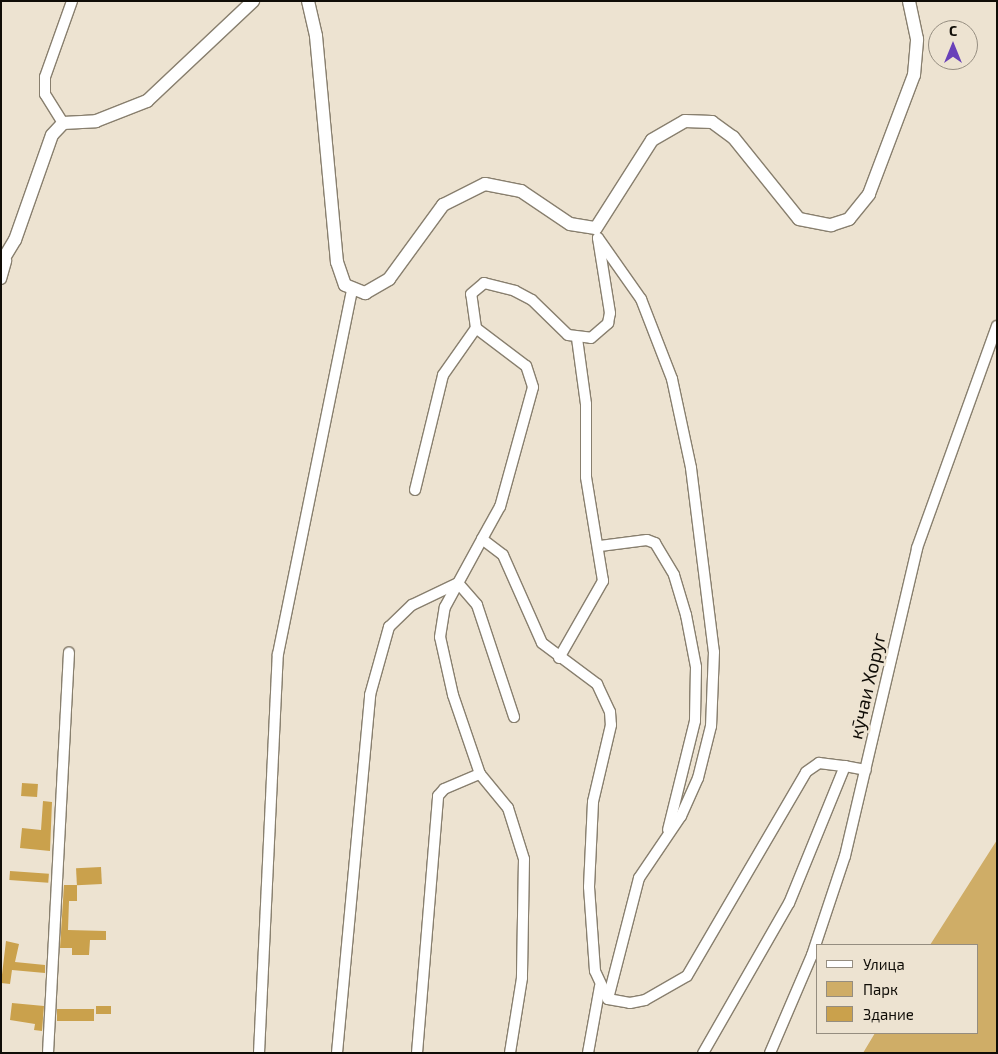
<!DOCTYPE html>
<meta charset="utf-8">
<style>
body{margin:0}
#map{position:relative;width:998px;height:1054px;overflow:hidden;background:#ede3d1;font-family:"Exo 2",sans-serif}
div>[style]{position:absolute}
[style*='--x']{left:calc(var(--x)*1px);top:calc(var(--y)*1px);width:calc(var(--w)*1px);rotate:calc(var(--a)*1deg)}
.green>*{inset:0;background:#cfad67}
.building>*{inset:0;background:#caa14c;transform-origin:0 0}
.roads{filter:drop-shadow(1px 0 #887f6e) drop-shadow(-1px 0 #887f6e) drop-shadow(0 1px #887f6e) drop-shadow(0 -1px #887f6e)}
.minor>*{height:10px;margin:-5px;padding:0 5px;transform-origin:5px;border-radius:5px;background:#fff}
.tertiary>*{height:12px;margin:-6px;padding:0 6px;transform-origin:6px;border-radius:6px;background:#fff}
span{translate:-50% -50%;white-space:nowrap;text-align:center;line-height:1.15;-webkit-text-stroke:5px #ede3d1;paint-order:stroke}
.street-label{font-size:19px;color:#100d07}
.frame{position:absolute;inset:0;border:2px solid #100d07;pointer-events:none}
.legend{position:absolute;left:816px;top:944px;width:162px;height:90px;box-sizing:border-box;background:#ede3d1;border:1px solid #958d80;margin:0;padding:6px 9px;list-style:none;font-size:15px;color:#100d07}
.legend li{display:flex;align-items:center;gap:10px;height:25px}
.legend b{width:25px;border:1px solid #958d80}
.north{position:absolute;left:928px;top:20px;width:50px;height:50px;box-sizing:border-box;background:#ede3d1;border:1px solid #958d80;border-radius:50%;rotate:0deg;font-size:14px;font-weight:700;line-height:20px;text-align:center;color:#100d07}
.north::after{content:'';display:block;margin:auto;width:18px;height:22px;background:#6941b9;clip-path:polygon(50% 0,100% 100%,50% 72%,0 100%)}
</style>
<div id="map">
<div class="green">
<i style="clip-path:polygon(997px 840px,997px 1053px,863px 1053px,875px 1033px,977px 1033px,977px 945px,930px 945px)"></i>
</div>
<div class="building">
<i style="left:22px;top:783px;width:16px;height:13px;rotate:4deg"></i>
<i style="clip-path:polygon(43px 801px,52px 802px,50px 851px,20px 848px,22px 828px,41px 830px)"></i>
<i style="left:101px;top:867px;width:17px;height:25px;rotate:87deg"></i>
<i style="left:10px;top:871px;width:39px;height:9px;rotate:4deg"></i>
<i style="clip-path:polygon(64px 885px,77px 885px,77px 901px,69px 901px,68px 930px,106px 931px,106px 940px,90px 940px,89px 955px,72px 955px,72px 948px,60px 948px)"></i>
<i style="clip-path:polygon(6px 941px,19px 944px,15px 962px,45px 965px,45px 973px,12px 970px,10px 984px,1px 983px)"></i>
<i style="clip-path:polygon(12px 1003px,44px 1006px,42px 1031px,34px 1030px,35px 1024px,10px 1020px)"></i>
<i style="left:111px;top:1006px;width:8px;height:15px;rotate:90deg"></i>
<i style="left:94px;top:1009px;width:12px;height:37px;rotate:90deg"></i>
</div>
<div class="roads">
<div class="minor">
<i style="--x:63;--y:123;--w:34;--a:-122"></i>
<i style="--x:45;--y:94;--w:17;--a:-90"></i>
<i style="--x:45;--y:77;--w:81;--a:-70.4"></i>
<i style="--x:598;--y:238;--w:75;--a:54.8"></i>
<i style="--x:641;--y:299;--w:86;--a:68.8"></i>
<i style="--x:672;--y:379;--w:91;--a:77.9"></i>
<i style="--x:691;--y:468;--w:185;--a:82.9"></i>
<i style="--x:714;--y:652;--w:74;--a:92.3"></i>
<i style="--x:711;--y:726;--w:54;--a:104"></i>
<i style="--x:698;--y:778;--w:42;--a:114.1"></i>
<i style="--x:681;--y:816;--w:75;--a:124.1"></i>
<i style="--x:639;--y:878;--w:125;--a:104.4"></i>
<i style="--x:1;--y:279;--w:19;--a:-74"></i>
<i style="--x:415;--y:490;--w:118;--a:-76.3"></i>
<i style="--x:443;--y:375;--w:57;--a:-54.9"></i>
<i style="--x:482;--y:539;--w:37;--a:-61"></i>
<i style="--x:500;--y:507;--w:124;--a:-74.6"></i>
<i style="--x:533;--y:387;--w:22;--a:-108"></i>
<i style="--x:526;--y:366;--w:63;--a:-142.8"></i>
<i style="--x:476;--y:328;--w:34;--a:-98"></i>
<i style="--x:471;--y:294;--w:17;--a:-40"></i>
<i style="--x:484;--y:283;--w:32;--a:14"></i>
<i style="--x:515;--y:291;--w:19;--a:28"></i>
<i style="--x:532;--y:300;--w:50;--a:44.2"></i>
<i style="--x:568;--y:335;--w:23;--a:7"></i>
<i style="--x:591;--y:338;--w:23;--a:-41"></i>
<i style="--x:608;--y:323;--w:10;--a:-79"></i>
<i style="--x:610;--y:313;--w:76;--a:-99.1"></i>
<i style="--x:600;--y:546;--w:47;--a:-7.3"></i>
<i style="--x:647;--y:540;--w:9;--a:21"></i>
<i style="--x:655;--y:543;--w:37;--a:59"></i>
<i style="--x:674;--y:575;--w:42;--a:73.3"></i>
<i style="--x:686;--y:615;--w:53;--a:79.1"></i>
<i style="--x:696;--y:667;--w:54;--a:91.1"></i>
<i style="--x:695;--y:721;--w:112;--a:103.9"></i>
<i style="--x:559;--y:658;--w:89;--a:-60.3"></i>
<i style="--x:603;--y:581;--w:105;--a:-99.3"></i>
<i style="--x:586;--y:477;--w:73;--a:-90"></i>
<i style="--x:586;--y:404;--w:67;--a:-97.8"></i>
<i style="--x:845;--y:766;--w:21;--a:11"></i>
<i style="--x:480;--y:774;--w:83;--a:-108.9"></i>
<i style="--x:453;--y:695;--w:59;--a:-102.6"></i>
<i style="--x:440;--y:637;--w:30;--a:-81"></i>
<i style="--x:445;--y:607;--w:77;--a:-61.4"></i>
<i style="--x:482;--y:539;--w:26;--a:37"></i>
<i style="--x:503;--y:555;--w:96;--a:66.1"></i>
<i style="--x:542;--y:643;--w:69;--a:36.7"></i>
<i style="--x:597;--y:684;--w:31;--a:65"></i>
<i style="--x:610;--y:712;--w:13;--a:86"></i>
<i style="--x:611;--y:725;--w:79;--a:103.2"></i>
<i style="--x:593;--y:802;--w:85;--a:92.7"></i>
<i style="--x:589;--y:887;--w:84;--a:85.9"></i>
<i style="--x:595;--y:971;--w:31;--a:65"></i>
<i style="--x:608;--y:999;--w:22;--a:10"></i>
<i style="--x:630;--y:1003;--w:15;--a:-11"></i>
<i style="--x:645;--y:1000;--w:48;--a:-29.7"></i>
<i style="--x:687;--y:976;--w:236;--a:-59.7"></i>
<i style="--x:806;--y:772;--w:16;--a:-35"></i>
<i style="--x:819;--y:763;--w:26;--a:7"></i>
<i style="--x:845;--y:766;--w:148;--a:112.2"></i>
<i style="--x:789;--y:903;--w:173;--a:119.8"></i>
<i style="--x:48;--y:1053;--w:401;--a:-87"></i>
<i style="--x:259;--y:1053;--w:399;--a:-87.3"></i>
<i style="--x:278;--y:654;--w:370;--a:-78.5"></i>
<i style="--x:337;--y:1053;--w:360;--a:-84.7"></i>
<i style="--x:370;--y:695;--w:71;--a:-74.4"></i>
<i style="--x:389;--y:627;--w:32;--a:-44"></i>
<i style="--x:412;--y:605;--w:51;--a:-25.6"></i>
<i style="--x:458;--y:583;--w:29;--a:49"></i>
<i style="--x:477;--y:605;--w:118;--a:71.7"></i>
<i style="--x:417;--y:1053;--w:258;--a:-85.3"></i>
<i style="--x:438;--y:796;--w:9;--a:-49"></i>
<i style="--x:444;--y:789;--w:39;--a:-23"></i>
<i style="--x:480;--y:774;--w:44;--a:50.5"></i>
<i style="--x:508;--y:808;--w:53;--a:72.6"></i>
<i style="--x:524;--y:859;--w:119;--a:91"></i>
<i style="--x:522;--y:978;--w:76;--a:99.1"></i>
<i style="--x:588;--y:1053;--w:68;--a:-79.8"></i>
<i style="--x:770;--y:1053;--w:107;--a:-66.8"></i>
<i style="--x:812;--y:955;--w:104;--a:-71.6"></i>
<i style="--x:845;--y:856;--w:316;--a:-76.8"></i>
<i style="--x:917;--y:548;--w:236;--a:-70.2"></i>
</div>
<div class="tertiary">
<i style="--x:308;--y:1;--w:36;--a:77"></i>
<i style="--x:316;--y:36;--w:227;--a:84.7"></i>
<i style="--x:337;--y:262;--w:24;--a:71"></i>
<i style="--x:345;--y:285;--w:22;--a:22"></i>
<i style="--x:365;--y:293;--w:28;--a:-30"></i>
<i style="--x:389;--y:279;--w:92;--a:-53.9"></i>
<i style="--x:443;--y:205;--w:47;--a:-26.6"></i>
<i style="--x:485;--y:184;--w:37;--a:11"></i>
<i style="--x:521;--y:191;--w:59;--a:34"></i>
<i style="--x:570;--y:224;--w:26;--a:9"></i>
<i style="--x:596;--y:228;--w:104;--a:-57.5"></i>
<i style="--x:652;--y:140;--w:38;--a:-30"></i>
<i style="--x:685;--y:121;--w:27;--a:2"></i>
<i style="--x:712;--y:122;--w:26;--a:36"></i>
<i style="--x:733;--y:137;--w:105;--a:51.2"></i>
<i style="--x:799;--y:219;--w:33;--a:11"></i>
<i style="--x:831;--y:225;--w:19;--a:-18"></i>
<i style="--x:849;--y:219;--w:32;--a:-51"></i>
<i style="--x:869;--y:194;--w:127;--a:-69.3"></i>
<i style="--x:914;--y:75;--w:36;--a:-85"></i>
<i style="--x:917;--y:39;--w:39;--a:-102"></i>
<i style="--x:1;--y:263;--w:27;--a:-59"></i>
<i style="--x:15;--y:240;--w:111;--a:-70.6"></i>
<i style="--x:52;--y:135;--w:16;--a:-47"></i>
<i style="--x:63;--y:123;--w:33;--a:-3"></i>
<i style="--x:96;--y:121;--w:55;--a:-21.4"></i>
<i style="--x:147;--y:101;--w:146;--a:-43.3"></i>
</div>
</div>
<div class="street-label">
<span style="left:867px;top:686px;rotate:-77deg">кӯчаи Хоруг</span>
</div>
<div class="frame"></div>
<ul class="legend">
<li><b style="height:6px;background:#fff"></b>Улица</li>
<li><b style="height:14px;background:#cfad67"></b>Парк</li>
<li><b style="height:14px;background:#caa14c"></b>Здание</li>
</ul>
<div class="north">С</div>
</div>
